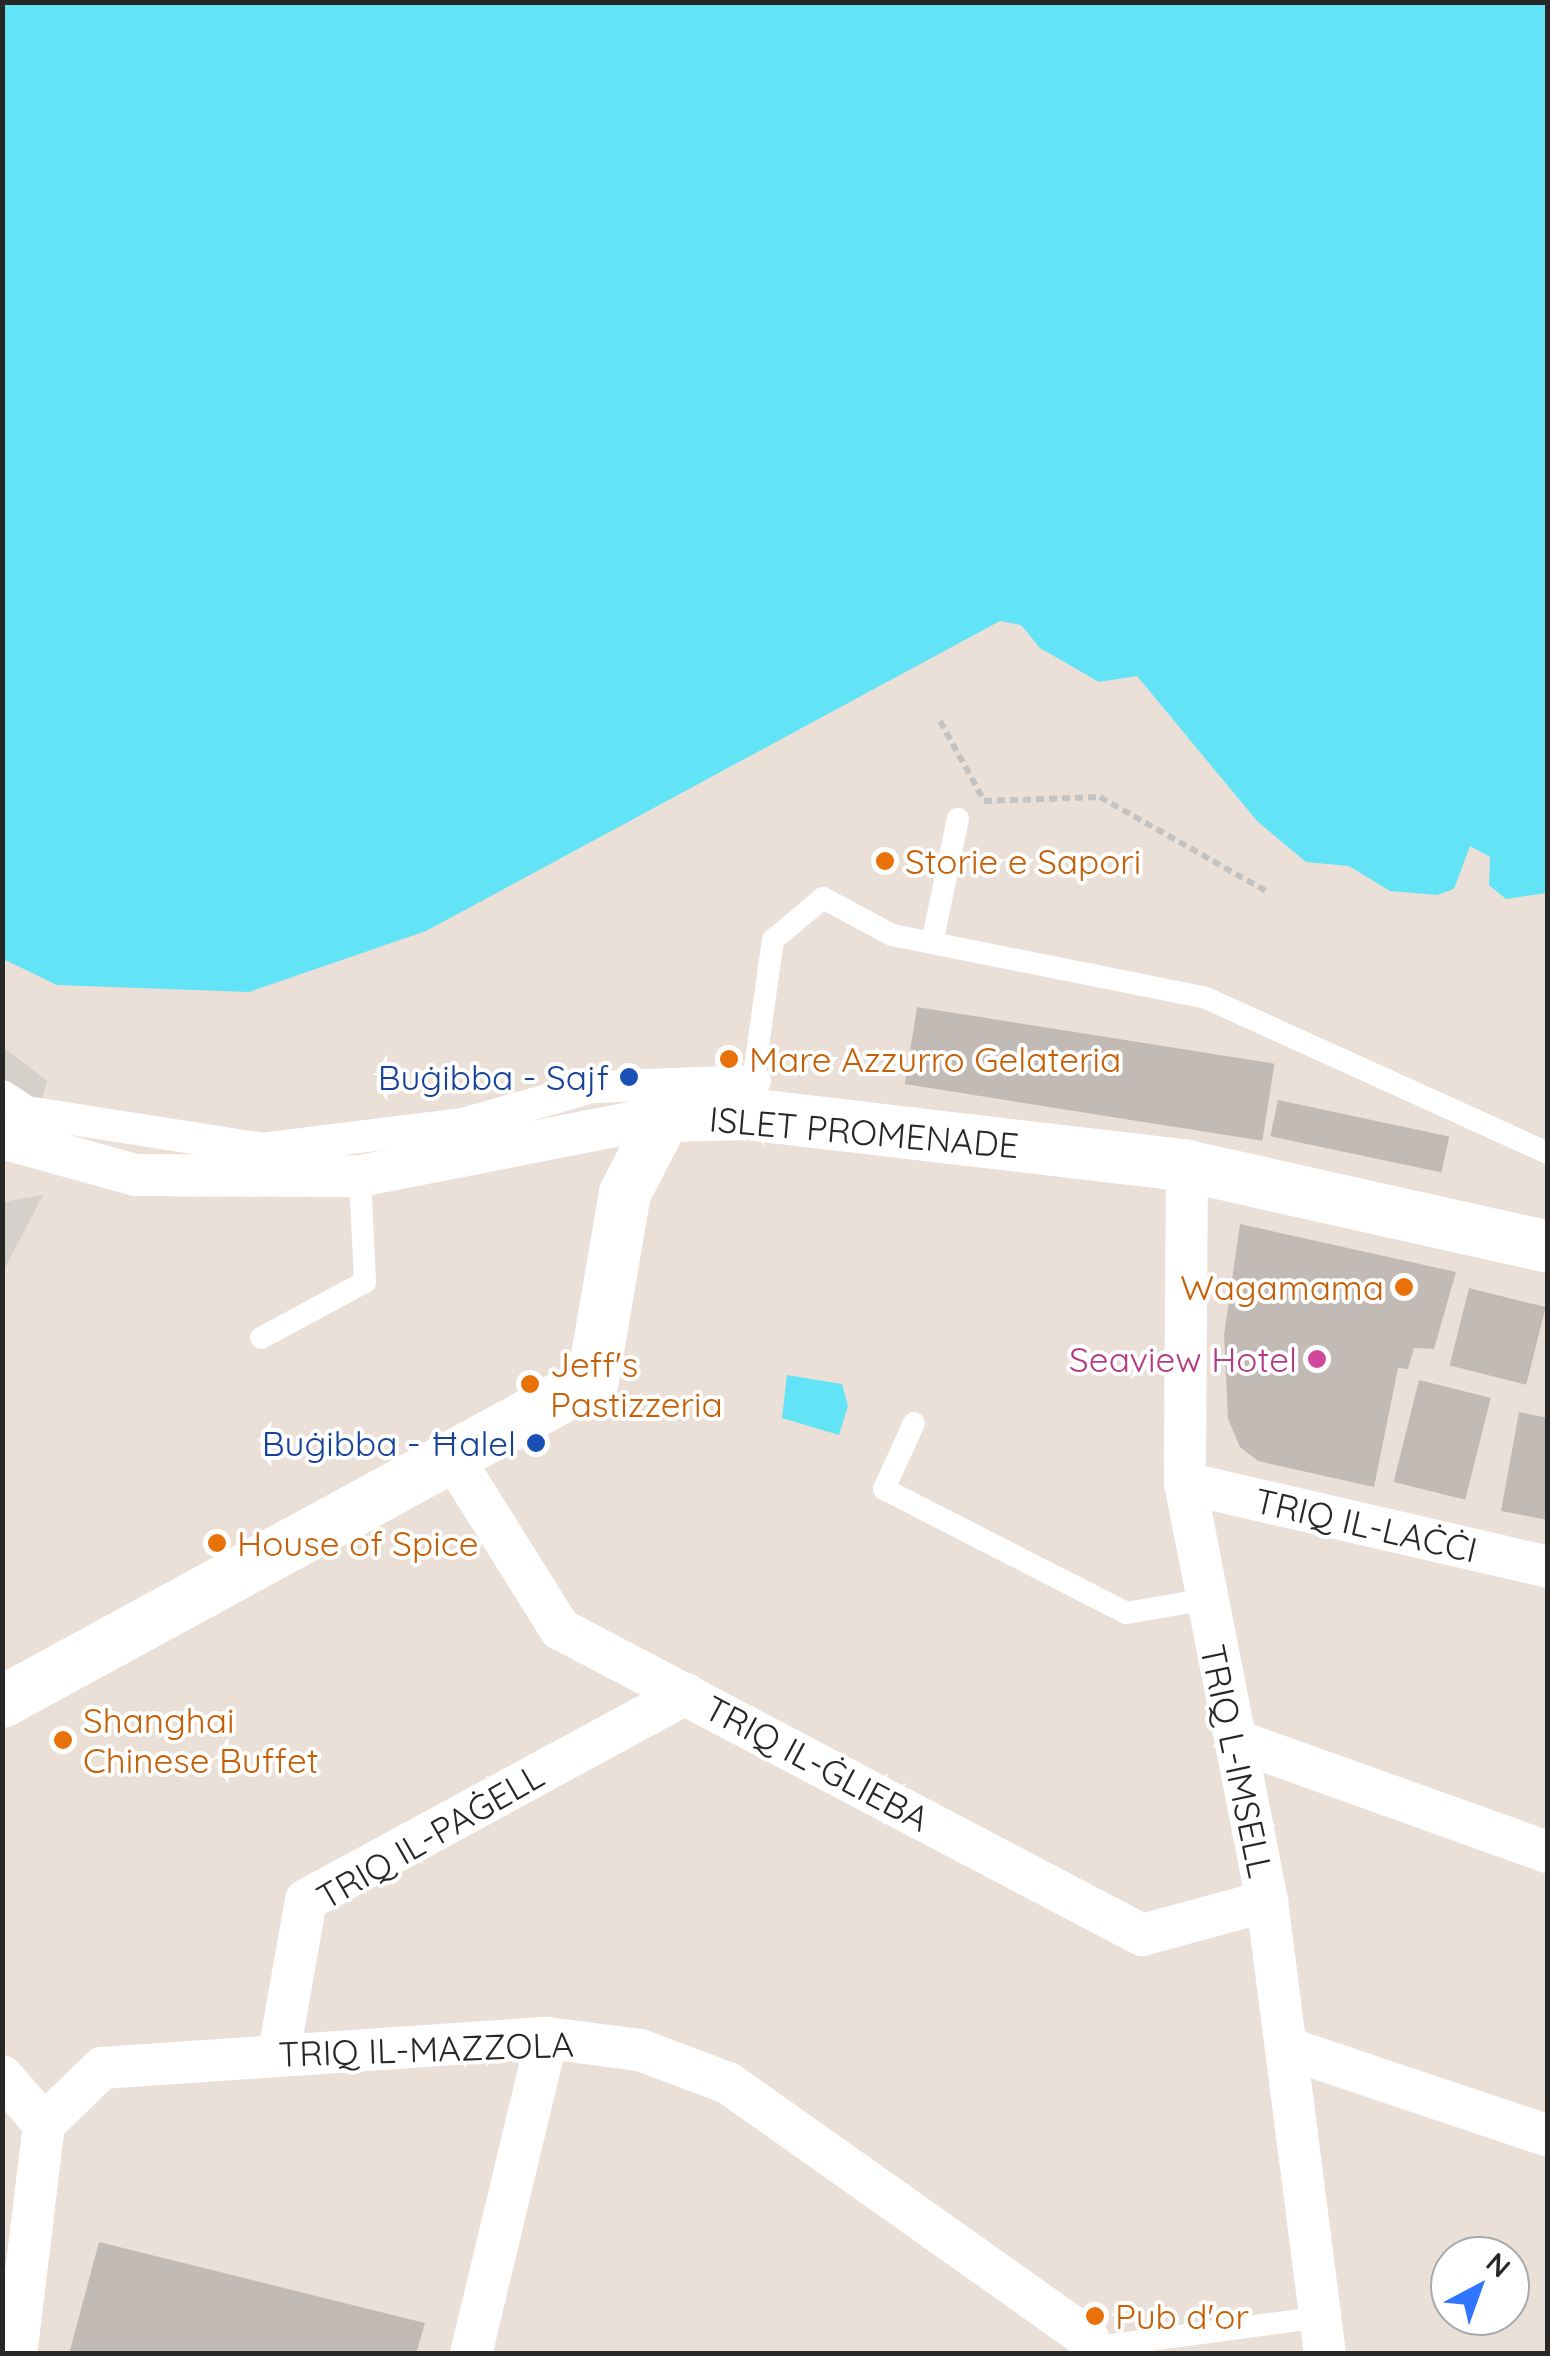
<!DOCTYPE html>
<meta charset="utf-8">
<style>
body{margin:0}
#map{position:relative;width:1550px;height:2356px;overflow:hidden;background:#ebe0d7;font-family:Quicksand,sans-serif}
div>[style]{position:absolute}
[style*='--x']{left:calc(var(--x)*1px);top:calc(var(--y)*1px);width:calc(var(--w)*1px);rotate:calc(var(--a)*1deg)}
.plaza>*{inset:0;background:#d6d0ca}
.water>*{inset:0;background:#62e4f6}
.building>*{inset:0;background:#c2bab4;transform-origin:0 0}
.path>*{height:6px;margin-top:-3px;transform-origin:0;background:repeating-linear-gradient(90deg,#c3c3c3 0 8px,transparent 0 13px)}
.service>*{height:22px;margin:-11px;padding:0 11px;transform-origin:11px;border-radius:11px;background:#fff}
.pedestrian>*{height:32px;margin:-16px;padding:0 16px;transform-origin:16px;border-radius:16px;background:#fff}
.minor>*{height:42px;margin:-21px;padding:0 21px;transform-origin:21px;border-radius:21px;background:#fff}
.tertiary>*{height:52px;margin:-26px;padding:0 26px;transform-origin:26px;border-radius:26px;background:#fff}
.dots>*{width:28px;height:28px;translate:-50% -50%;box-sizing:border-box;border:5px solid #fff;border-radius:50%}
span{translate:-50% -50%;white-space:nowrap;text-align:center;line-height:1.15;-webkit-text-stroke:8px #fff;paint-order:stroke}
.food-label{font-size:35px;color:#c56008}
.left{translate:0 -50%;text-align:left}
.right{translate:-100% -50%;text-align:right}
.transit-label{font-size:35px;color:#164399}
.street-label{font-size:35px;color:#272727}
.hotel-label{font-size:35px;color:#b23c85}
.frame{position:absolute;inset:0;border:5px solid #272727;pointer-events:none}
.north{position:absolute;left:1430px;top:2236px;width:100px;height:100px;box-sizing:border-box;background:#fff;border:2px solid #a9a9a9;border-radius:50%;rotate:41deg;font-size:28px;font-weight:700;line-height:40px;text-align:center;color:#272727}
.north::after{content:'';display:block;margin:auto;width:35px;height:45px;background:#3075ff;clip-path:polygon(50% 0,100% 100%,50% 72%,0 100%)}
</style>
<div id="map">
<div class="plaza">
<i style="clip-path:polygon(2px 1046px,47px 1081px,36px 1124px,3px 1110px)"></i>
<i style="clip-path:polygon(43px 1195px,4px 1270px,3px 1273px,3px 1202px)"></i>
</div>
<div class="water">
<i style="clip-path:polygon(2px 3px,1547px 3px,1547px 893px,1506px 899px,1489px 885px,1490px 857px,1470px 846px,1454px 889px,1437px 895px,1390px 891px,1349px 866px,1306px 862px,1257px 821px,1137px 676px,1099px 682px,1040px 648px,1021px 625px,1000px 621px,426px 931px,249px 992px,57px 985px,3px 959px)"></i>
<i style="clip-path:polygon(787px 1375px,842px 1384px,848px 1406px,839px 1435px,782px 1418px)"></i>
</div>
<div class="building">
<i style="left:917px;top:1007px;width:362px;height:78px;rotate:9deg"></i>
<i style="left:1278px;top:1100px;width:175px;height:37px;rotate:12deg"></i>
<i style="clip-path:polygon(1240px 1224px,1456px 1272px,1434px 1349px,1414px 1348px,1408px 1369px,1398px 1368px,1374px 1487px,1258px 1461px,1240px 1447px,1228px 1419px,1224px 1335px)"></i>
<i style="left:1469px;top:1288px;width:79px;height:80px;rotate:14deg"></i>
<i style="left:1419px;top:1380px;width:74px;height:105px;rotate:14deg"></i>
<i style="clip-path:polygon(1519px 1412px,1548px 1418px,1548px 1520px,1501px 1511px)"></i>
<i style="clip-path:polygon(99px 2242px,425px 2323px,416px 2354px,69px 2354px)"></i>
</div>
<div class="path">
<i style="--x:940;--y:721;--w:87;--a:61.1"></i>
<i style="--x:984;--y:801;--w:116;--a:-2"></i>
<i style="--x:1100;--y:797;--w:193;--a:29.5"></i>
</div>
<div class="service">
<i style="--x:932;--y:943;--w:127;--a:-78.2"></i>
<i style="--x:751;--y:1096;--w:158;--a:-82"></i>
<i style="--x:773;--y:940;--w:65;--a:-40"></i>
<i style="--x:823;--y:898;--w:78;--a:28.2"></i>
<i style="--x:892;--y:935;--w:320;--a:11.3"></i>
<i style="--x:1206;--y:998;--w:375;--a:24.4"></i>
<i style="--x:261;--y:1338;--w:118;--a:-28.3"></i>
<i style="--x:365;--y:1282;--w:106;--a:-92.7"></i>
<i style="--x:914;--y:1423;--w:72;--a:114.4"></i>
<i style="--x:884;--y:1489;--w:272;--a:27.1"></i>
<i style="--x:1126;--y:1613;--w:76;--a:-9.8"></i>
<i style="--x:1090;--y:2348;--w:233;--a:-7.6"></i>
</div>
<div class="pedestrian">
<i style="--x:2;--y:1096;--w:30;--a:33"></i>
<i style="--x:27;--y:1112;--w:238;--a:8.9"></i>
<i style="--x:262;--y:1149;--w:203;--a:-7.1"></i>
<i style="--x:463;--y:1124;--w:134;--a:-16"></i>
<i style="--x:592;--y:1087;--w:163;--a:-2.1"></i>
</div>
<div class="minor">
<i style="--x:2;--y:1138;--w:138;--a:15.5"></i>
<i style="--x:135;--y:1175;--w:225;--a:0.3"></i>
<i style="--x:360;--y:1176;--w:311;--a:-11.1"></i>
<i style="--x:1187;--y:1166;--w:317;--a:90.4"></i>
<i style="--x:1185;--y:1483;--w:426;--a:78.9"></i>
<i style="--x:1267;--y:1901;--w:457;--a:82.7"></i>
<i style="--x:450;--y:1453;--w:208;--a:58"></i>
<i style="--x:560;--y:1629;--w:658;--a:27.73"></i>
<i style="--x:1142;--y:1935;--w:130;--a:-15.2"></i>
<i style="--x:1185;--y:1483;--w:373;--a:13"></i>
<i style="--x:1240;--y:1742;--w:327;--a:19.7"></i>
<i style="--x:1287;--y:2048;--w:275;--a:18.6"></i>
<i style="--x:279;--y:2053;--w:155;--a:-80"></i>
<i style="--x:306;--y:1900;--w:432;--a:-28.5"></i>
<i style="--x:2;--y:2076;--w:64;--a:48.8"></i>
<i style="--x:44;--y:2124;--w:232;--a:96.9"></i>
<i style="--x:44;--y:2124;--w:81;--a:-44"></i>
<i style="--x:102;--y:2068;--w:446;--a:-3.9"></i>
<i style="--x:547;--y:2038;--w:94;--a:7.4"></i>
<i style="--x:640;--y:2050;--w:94;--a:20.6"></i>
<i style="--x:728;--y:2083;--w:441;--a:35.3"></i>
<i style="--x:1088;--y:2338;--w:16;--a:79"></i>
<i style="--x:471;--y:2354;--w:325;--a:-76.5"></i>
</div>
<div class="tertiary">
<i style="--x:2;--y:1702;--w:673;--a:-28.58"></i>
<i style="--x:593;--y:1380;--w:190;--a:-80.3"></i>
<i style="--x:625;--y:1193;--w:87;--a:-62.5"></i>
<i style="--x:665;--y:1116;--w:82;--a:-1.4"></i>
<i style="--x:747;--y:1114;--w:443;--a:6.7"></i>
<i style="--x:1187;--y:1166;--w:370;--a:12.6"></i>
</div>
<div class="dots">
<i style="left:885px;top:861px;background:#e8710a"></i>
<i style="left:729px;top:1059px;background:#e8710a"></i>
<i style="left:629px;top:1077px;background:#1a4fb4"></i>
<i style="left:1404px;top:1287px;background:#e8710a"></i>
<i style="left:1317px;top:1359px;background:#d1479c"></i>
<i style="left:530px;top:1384px;background:#e8710a"></i>
<i style="left:536px;top:1443px;background:#1a4fb4"></i>
<i style="left:217px;top:1543px;background:#e8710a"></i>
<i style="left:63px;top:1740px;background:#e8710a"></i>
<i style="left:1095px;top:2316px;background:#e8710a"></i>
</div>
<div class="food-label">
<span class="left" style="left:905px;top:861px">Storie e Sapori</span>
<span class="left" style="left:749px;top:1059px">Mare Azzurro Gelateria</span>
<span class="right" style="left:1384px;top:1287px">Wagamama</span>
<span class="left" style="left:550px;top:1384px">Jeff's<br>Pastizzeria</span>
<span class="left" style="left:237px;top:1543px">House of Spice</span>
<span class="left" style="left:83px;top:1740px">Shanghai<br>Chinese Buffet</span>
<span class="left" style="left:1115px;top:2316px">Pub d'or</span>
</div>
<div class="transit-label">
<span class="right" style="left:609px;top:1077px">Buġibba - Sajf</span>
<span class="right" style="left:516px;top:1443px">Buġibba - Ħalel</span>
</div>
<div class="street-label">
<span style="left:864px;top:1132px;rotate:5deg">ISLET PROMENADE</span>
<span style="left:1366px;top:1525px;rotate:13deg">TRIQ IL-LAĊĊI</span>
<span style="left:1237px;top:1761px;rotate:78deg">TRIQ L-IMSELL</span>
<span style="left:817px;top:1763px;rotate:28deg">TRIQ IL-ĠLIEBA</span>
<span style="left:430px;top:1836px;rotate:-30deg">TRIQ IL-PAĠELL</span>
<span style="left:426px;top:2049px;rotate:-2deg">TRIQ IL-MAZZOLA</span>
</div>
<div class="hotel-label">
<span class="right" style="left:1297px;top:1359px">Seaview Hotel</span>
</div>
<div class="frame"></div>
<div class="north">N</div>
</div>
